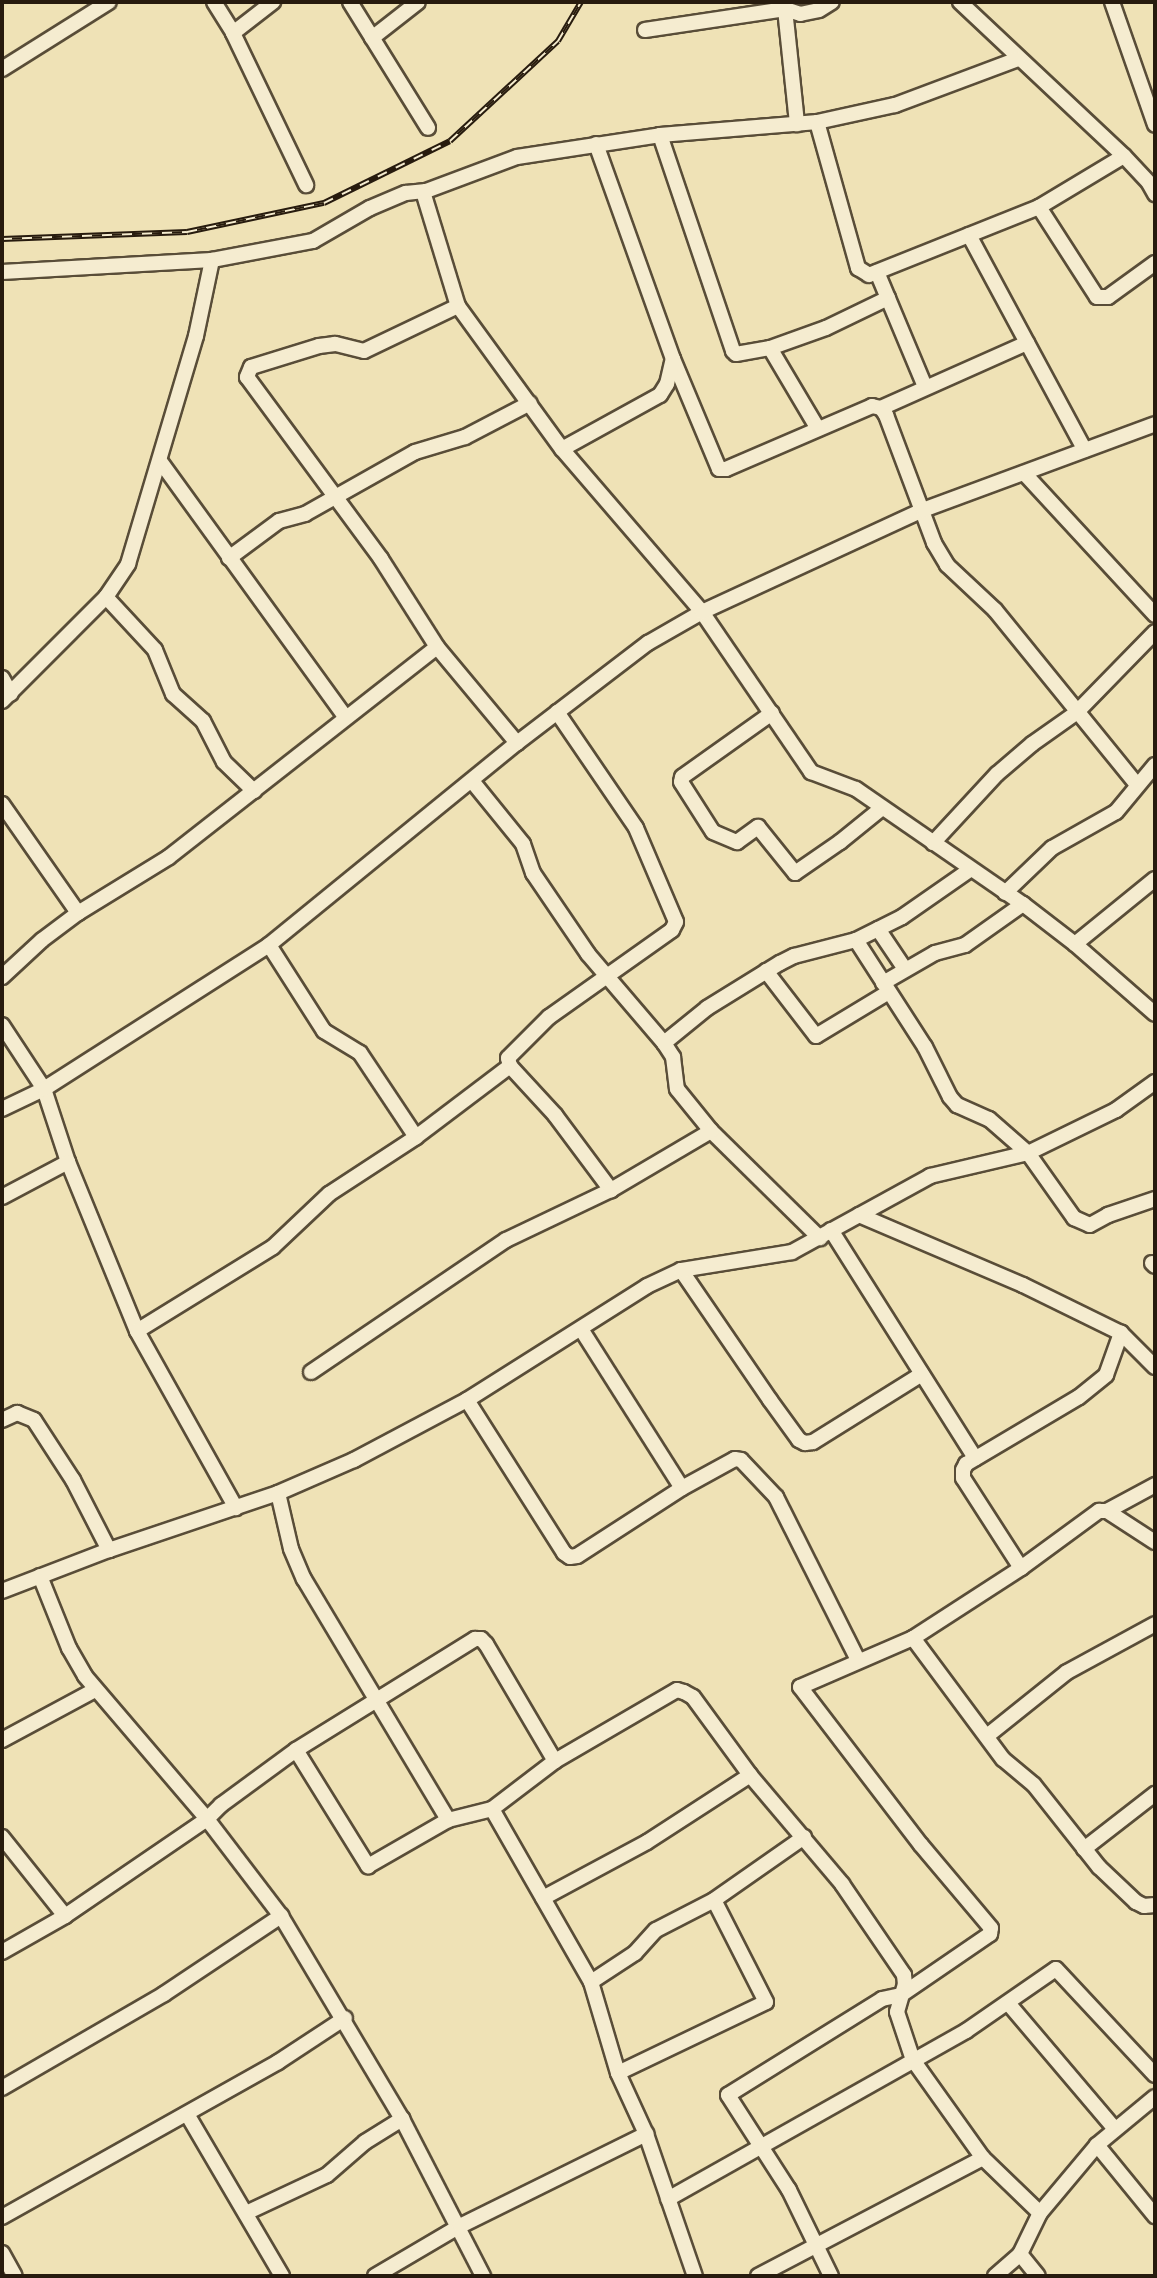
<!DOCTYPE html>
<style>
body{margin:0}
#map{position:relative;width:1157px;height:2278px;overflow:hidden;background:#efe2b6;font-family:"IM FELL Double Pica",serif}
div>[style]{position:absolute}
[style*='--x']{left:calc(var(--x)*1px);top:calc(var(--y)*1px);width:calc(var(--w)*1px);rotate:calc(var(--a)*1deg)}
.roads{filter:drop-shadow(2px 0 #594d38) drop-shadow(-2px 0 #594d38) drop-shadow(0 2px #594d38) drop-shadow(0 -2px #594d38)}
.minor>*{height:14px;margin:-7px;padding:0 7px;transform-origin:7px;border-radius:7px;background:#f5ecd0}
.rail>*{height:6px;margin-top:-3px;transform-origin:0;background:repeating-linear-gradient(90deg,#f5ecd0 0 10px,#271b0e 0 20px);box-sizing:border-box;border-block:2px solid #271b0e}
span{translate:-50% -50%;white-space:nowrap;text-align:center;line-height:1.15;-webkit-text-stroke:5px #f5ecd0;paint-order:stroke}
.frame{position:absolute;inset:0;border:4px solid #271b0e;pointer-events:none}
</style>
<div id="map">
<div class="roads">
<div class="minor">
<i style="--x:214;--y:2;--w:36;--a:58"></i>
<i style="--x:233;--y:33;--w:169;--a:64.3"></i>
<i style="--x:350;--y:2;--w:148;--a:58.2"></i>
<i style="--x:960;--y:2;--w:225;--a:43.2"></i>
<i style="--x:1124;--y:156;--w:37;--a:47"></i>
<i style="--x:1149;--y:183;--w:13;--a:61"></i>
<i style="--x:1112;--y:2;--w:130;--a:70.7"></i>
<i style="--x:785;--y:9;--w:16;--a:18"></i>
<i style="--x:800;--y:14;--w:19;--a:-12"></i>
<i style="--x:819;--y:10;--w:15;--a:-32"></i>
<i style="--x:645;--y:30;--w:142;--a:-8.5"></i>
<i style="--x:785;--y:9;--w:116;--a:84"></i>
<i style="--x:233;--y:33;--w:51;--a:-37.8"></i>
<i style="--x:372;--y:38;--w:58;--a:-38"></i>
<i style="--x:2;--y:69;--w:126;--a:-32.1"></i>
<i style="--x:817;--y:122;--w:152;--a:74.3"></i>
<i style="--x:858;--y:268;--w:13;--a:32"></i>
<i style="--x:869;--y:275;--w:183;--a:-21.8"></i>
<i style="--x:1039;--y:207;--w:99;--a:-31"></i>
<i style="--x:660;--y:135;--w:228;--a:71.3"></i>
<i style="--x:733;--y:351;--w:4;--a:45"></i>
<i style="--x:736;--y:354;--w:35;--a:-10"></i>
<i style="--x:770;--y:348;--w:59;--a:-19.7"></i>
<i style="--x:826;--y:328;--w:69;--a:-25.8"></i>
<i style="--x:596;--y:144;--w:228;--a:70.3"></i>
<i style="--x:673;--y:359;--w:119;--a:67.3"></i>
<i style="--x:719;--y:469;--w:7;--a:0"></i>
<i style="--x:726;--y:469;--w:159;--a:-23.3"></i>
<i style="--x:872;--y:406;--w:9;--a:13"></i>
<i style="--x:881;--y:408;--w:160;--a:-24"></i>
<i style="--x:426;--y:191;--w:4;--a:117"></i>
<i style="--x:424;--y:195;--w:116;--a:73"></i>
<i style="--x:458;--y:306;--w:177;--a:54"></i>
<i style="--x:562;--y:449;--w:215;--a:49.3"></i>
<i style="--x:702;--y:612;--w:194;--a:55.7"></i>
<i style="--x:811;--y:772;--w:48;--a:20.7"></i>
<i style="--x:856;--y:789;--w:203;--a:34.6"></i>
<i style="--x:1023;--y:904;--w:66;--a:37.6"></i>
<i style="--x:1075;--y:944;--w:106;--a:41.2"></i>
<i style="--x:1039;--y:207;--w:107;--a:57.2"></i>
<i style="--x:1097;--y:297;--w:11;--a:0"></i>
<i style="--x:1108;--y:297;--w:58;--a:-35.9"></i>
<i style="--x:969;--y:235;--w:244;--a:61.7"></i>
<i style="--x:2;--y:272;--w:210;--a:-3.3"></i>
<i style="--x:212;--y:260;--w:103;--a:-10.7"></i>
<i style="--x:313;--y:241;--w:66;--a:-30.1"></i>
<i style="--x:370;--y:208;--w:39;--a:-23"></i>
<i style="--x:406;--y:193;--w:20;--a:-6"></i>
<i style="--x:426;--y:191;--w:97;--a:-20.5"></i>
<i style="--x:517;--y:157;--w:145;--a:-8.7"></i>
<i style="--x:660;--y:135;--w:158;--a:-4.7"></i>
<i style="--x:817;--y:122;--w:80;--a:-12.3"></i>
<i style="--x:895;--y:105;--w:131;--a:-20.5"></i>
<i style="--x:877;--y:272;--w:125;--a:67.3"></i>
<i style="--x:458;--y:306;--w:104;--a:154.4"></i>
<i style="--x:364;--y:351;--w:30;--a:-166"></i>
<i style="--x:335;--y:344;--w:16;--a:173"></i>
<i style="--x:319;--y:346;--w:71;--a:162.8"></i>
<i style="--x:251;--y:367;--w:11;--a:112"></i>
<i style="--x:247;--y:377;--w:226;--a:53.6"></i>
<i style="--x:381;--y:559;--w:104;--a:57.5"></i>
<i style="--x:437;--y:647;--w:125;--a:50.2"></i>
<i style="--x:770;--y:348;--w:94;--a:59.3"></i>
<i style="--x:881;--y:408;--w:9;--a:54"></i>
<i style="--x:886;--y:415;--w:137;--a:69.4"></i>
<i style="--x:934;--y:543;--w:26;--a:59"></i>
<i style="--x:947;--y:565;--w:66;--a:43.2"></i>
<i style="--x:995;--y:610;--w:225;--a:50.9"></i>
<i style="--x:562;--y:449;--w:112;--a:-28.9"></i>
<i style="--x:660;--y:395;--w:13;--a:-58"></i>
<i style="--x:667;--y:384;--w:26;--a:-77"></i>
<i style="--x:160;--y:461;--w:316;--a:54.1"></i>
<i style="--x:1024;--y:473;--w:193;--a:47.3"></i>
<i style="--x:229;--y:558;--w:62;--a:-36.5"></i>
<i style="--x:279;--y:521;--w:27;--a:-15"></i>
<i style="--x:305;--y:514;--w:126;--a:-29.4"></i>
<i style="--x:415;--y:452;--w:52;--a:-16.7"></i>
<i style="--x:465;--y:437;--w:73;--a:-27.6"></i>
<i style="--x:106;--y:597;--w:72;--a:47.2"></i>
<i style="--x:155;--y:650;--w:48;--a:67.8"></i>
<i style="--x:173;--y:694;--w:40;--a:42"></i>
<i style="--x:203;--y:721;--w:46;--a:62.9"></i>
<i style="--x:224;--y:762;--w:42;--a:44"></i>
<i style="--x:2;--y:678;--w:18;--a:61"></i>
<i style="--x:2;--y:701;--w:147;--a:-45"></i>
<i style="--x:106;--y:597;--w:40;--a:-56"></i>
<i style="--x:128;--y:564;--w:238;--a:-73.4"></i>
<i style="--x:196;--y:336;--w:78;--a:-78.1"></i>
<i style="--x:557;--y:712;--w:140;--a:55.7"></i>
<i style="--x:636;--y:828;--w:102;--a:66.9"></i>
<i style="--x:676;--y:922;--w:9;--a:117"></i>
<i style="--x:672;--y:930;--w:151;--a:144.7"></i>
<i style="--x:549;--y:1017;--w:58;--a:135"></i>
<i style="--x:508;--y:1058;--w:8;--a:76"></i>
<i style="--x:510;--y:1066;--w:67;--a:47.4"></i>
<i style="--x:555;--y:1115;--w:94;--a:53.3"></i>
<i style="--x:772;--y:713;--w:110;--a:144.6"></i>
<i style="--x:682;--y:777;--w:5;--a:101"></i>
<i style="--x:681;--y:782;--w:59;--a:57.4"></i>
<i style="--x:713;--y:832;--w:26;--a:23"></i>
<i style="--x:737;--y:842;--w:26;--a:-36"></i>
<i style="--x:758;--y:827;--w:59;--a:51.2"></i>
<i style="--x:795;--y:873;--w:55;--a:-34.6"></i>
<i style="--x:840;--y:842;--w:54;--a:-39"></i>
<i style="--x:472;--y:781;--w:81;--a:51"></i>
<i style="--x:523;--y:844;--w:31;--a:71"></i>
<i style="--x:533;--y:873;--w:98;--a:55.8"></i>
<i style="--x:588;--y:954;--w:117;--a:49.5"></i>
<i style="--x:664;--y:1043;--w:17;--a:57"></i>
<i style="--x:673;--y:1057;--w:32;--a:83"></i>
<i style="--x:677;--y:1089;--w:54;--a:51"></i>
<i style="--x:711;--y:1131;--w:153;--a:44.5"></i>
<i style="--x:2;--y:804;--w:133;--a:55.1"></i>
<i style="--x:933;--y:843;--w:94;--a:-47.2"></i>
<i style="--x:997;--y:774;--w:46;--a:-40.6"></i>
<i style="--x:1032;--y:744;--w:54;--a:-35.2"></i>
<i style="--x:1076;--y:713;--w:113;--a:-45.7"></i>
<i style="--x:1005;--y:893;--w:65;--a:-43.8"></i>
<i style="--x:1052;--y:848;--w:73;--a:-29.4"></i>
<i style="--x:1116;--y:812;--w:61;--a:-50.3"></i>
<i style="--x:878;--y:929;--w:48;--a:56"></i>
<i style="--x:856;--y:940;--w:127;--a:57.2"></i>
<i style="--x:925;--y:1047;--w:56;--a:63.4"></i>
<i style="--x:950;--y:1097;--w:11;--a:49"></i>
<i style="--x:957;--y:1105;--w:35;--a:24"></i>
<i style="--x:989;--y:1119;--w:52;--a:41.1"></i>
<i style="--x:1028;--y:1153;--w:80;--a:54.7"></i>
<i style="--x:1074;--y:1218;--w:17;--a:24"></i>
<i style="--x:1090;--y:1225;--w:21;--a:-29"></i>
<i style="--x:1108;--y:1215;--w:50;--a:-18.8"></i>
<i style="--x:1075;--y:944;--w:103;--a:-39.1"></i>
<i style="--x:269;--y:945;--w:102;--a:57.4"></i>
<i style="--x:324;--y:1031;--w:42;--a:31.4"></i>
<i style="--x:360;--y:1053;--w:101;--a:56.3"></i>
<i style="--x:766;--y:971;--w:82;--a:52.4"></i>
<i style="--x:816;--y:1036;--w:85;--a:-31.1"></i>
<i style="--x:2;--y:977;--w:54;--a:-42.8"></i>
<i style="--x:42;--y:940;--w:45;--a:-36.9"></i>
<i style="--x:78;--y:913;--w:107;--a:-31.6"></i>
<i style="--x:169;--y:857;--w:340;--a:-38.1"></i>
<i style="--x:883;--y:983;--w:60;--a:-30"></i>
<i style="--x:935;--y:953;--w:31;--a:-15"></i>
<i style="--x:965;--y:945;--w:71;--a:-35.3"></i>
<i style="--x:2;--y:1025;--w:77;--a:56.7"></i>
<i style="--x:44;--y:1089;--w:77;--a:71.8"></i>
<i style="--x:68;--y:1162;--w:183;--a:67.8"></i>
<i style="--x:137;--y:1331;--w:203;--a:60.8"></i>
<i style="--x:664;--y:1043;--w:55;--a:-39.1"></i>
<i style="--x:707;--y:1008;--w:86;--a:-31.7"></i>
<i style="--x:780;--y:963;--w:16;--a:-27"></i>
<i style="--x:794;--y:956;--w:64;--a:-14.5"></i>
<i style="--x:856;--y:940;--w:51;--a:-26.6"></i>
<i style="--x:902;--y:917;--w:84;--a:-34.8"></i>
<i style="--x:2;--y:1109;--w:47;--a:-25.5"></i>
<i style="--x:44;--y:1089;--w:267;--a:-32.6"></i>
<i style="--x:269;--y:945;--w:320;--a:-39.2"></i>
<i style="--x:517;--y:743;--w:165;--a:-37.4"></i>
<i style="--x:648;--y:643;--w:62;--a:-29.9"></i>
<i style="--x:702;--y:612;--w:243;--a:-24.8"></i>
<i style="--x:923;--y:510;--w:247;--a:-20.3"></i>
<i style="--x:2;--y:1197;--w:75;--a:-27.9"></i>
<i style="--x:859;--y:1215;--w:178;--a:23.1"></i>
<i style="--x:1023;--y:1285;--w:109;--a:26.1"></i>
<i style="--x:1121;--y:1333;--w:48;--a:45"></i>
<i style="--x:831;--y:1230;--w:270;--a:57.7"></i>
<i style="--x:1152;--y:1263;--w:4;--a:45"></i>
<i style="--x:681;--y:1270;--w:158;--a:55.6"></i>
<i style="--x:770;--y:1400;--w:49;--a:54.1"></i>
<i style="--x:799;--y:1440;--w:7;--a:27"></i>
<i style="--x:805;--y:1443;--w:8;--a:-7"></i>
<i style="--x:813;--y:1442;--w:128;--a:-32"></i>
<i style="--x:581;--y:1329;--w:188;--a:57.6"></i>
<i style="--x:137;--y:1331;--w:160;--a:-31.7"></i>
<i style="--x:273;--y:1247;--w:77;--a:-43.4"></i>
<i style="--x:329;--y:1194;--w:104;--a:-33.2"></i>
<i style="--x:416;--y:1137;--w:118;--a:-37.1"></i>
<i style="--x:311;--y:1372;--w:235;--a:-34.1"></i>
<i style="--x:506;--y:1240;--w:116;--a:-25.5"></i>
<i style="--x:611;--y:1190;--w:116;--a:-30.5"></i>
<i style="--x:467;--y:1400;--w:181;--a:57.6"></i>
<i style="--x:564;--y:1553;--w:7;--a:34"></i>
<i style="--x:570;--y:1557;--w:7;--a:-8"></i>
<i style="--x:577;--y:1556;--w:125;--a:-32.9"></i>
<i style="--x:682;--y:1488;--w:60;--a:-28.7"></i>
<i style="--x:735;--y:1459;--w:6;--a:9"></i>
<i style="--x:741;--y:1460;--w:51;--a:46.6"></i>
<i style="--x:776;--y:1497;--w:182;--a:63.3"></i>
<i style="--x:2;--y:1420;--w:17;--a:-25"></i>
<i style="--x:17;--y:1413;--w:18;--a:22"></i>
<i style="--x:34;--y:1420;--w:72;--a:57"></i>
<i style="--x:73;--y:1480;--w:79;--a:62.8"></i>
<i style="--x:278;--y:1493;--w:57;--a:76.9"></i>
<i style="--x:291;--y:1549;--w:33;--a:67"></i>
<i style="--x:304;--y:1579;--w:281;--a:59.1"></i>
<i style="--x:1107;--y:1511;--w:57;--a:32.9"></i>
<i style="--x:1021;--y:1568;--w:107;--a:-122.8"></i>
<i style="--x:963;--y:1478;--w:8;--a:-90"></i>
<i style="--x:963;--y:1470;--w:7;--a:-63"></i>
<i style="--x:966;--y:1464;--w:131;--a:-30.7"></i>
<i style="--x:1079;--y:1397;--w:35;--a:-39"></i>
<i style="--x:1106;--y:1375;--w:45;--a:-70.3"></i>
<i style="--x:40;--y:1576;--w:78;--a:68.1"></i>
<i style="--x:69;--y:1648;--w:32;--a:60"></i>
<i style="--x:85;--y:1676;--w:188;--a:49.5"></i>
<i style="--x:207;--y:1819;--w:122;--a:52.7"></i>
<i style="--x:281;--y:1916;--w:236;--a:59.2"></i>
<i style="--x:402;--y:2119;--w:177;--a:62.7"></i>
<i style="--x:2;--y:1591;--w:115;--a:-21"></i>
<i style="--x:109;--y:1550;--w:178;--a:-18.6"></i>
<i style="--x:278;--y:1493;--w:83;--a:-23.5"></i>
<i style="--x:354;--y:1460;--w:128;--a:-28"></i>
<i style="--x:467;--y:1400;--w:213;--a:-32.3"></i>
<i style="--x:647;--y:1286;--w:38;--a:-25"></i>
<i style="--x:681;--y:1270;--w:112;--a:-9.2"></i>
<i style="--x:792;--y:1252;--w:158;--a:-28.8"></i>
<i style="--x:930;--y:1176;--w:101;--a:-13.2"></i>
<i style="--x:1028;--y:1153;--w:98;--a:-26"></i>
<i style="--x:1116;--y:1110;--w:48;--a:-35.7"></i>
<i style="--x:913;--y:1638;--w:151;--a:53.4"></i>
<i style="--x:1003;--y:1759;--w:40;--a:40"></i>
<i style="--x:1034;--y:1785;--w:105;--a:51.6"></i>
<i style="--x:1099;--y:1867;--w:51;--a:43.4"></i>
<i style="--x:1136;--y:1902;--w:9;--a:27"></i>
<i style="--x:1144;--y:1906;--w:11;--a:-5"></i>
<i style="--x:987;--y:1736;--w:102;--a:-38.7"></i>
<i style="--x:1067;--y:1672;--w:100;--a:-28.6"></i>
<i style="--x:2;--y:1740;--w:106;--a:-28.3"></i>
<i style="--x:296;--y:1750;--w:137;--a:58.2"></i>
<i style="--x:368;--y:1866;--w:92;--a:-29.9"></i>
<i style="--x:448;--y:1820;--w:45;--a:-14"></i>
<i style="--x:492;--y:1809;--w:79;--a:-37.3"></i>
<i style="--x:555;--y:1761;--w:141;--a:-30.2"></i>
<i style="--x:677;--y:1690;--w:7;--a:16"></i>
<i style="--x:684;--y:1692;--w:10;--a:29"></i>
<i style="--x:693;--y:1697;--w:97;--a:53.8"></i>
<i style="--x:750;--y:1775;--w:143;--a:49.8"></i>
<i style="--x:842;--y:1884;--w:110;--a:55.7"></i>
<i style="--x:904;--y:1975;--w:9;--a:84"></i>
<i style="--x:905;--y:1984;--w:29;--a:106"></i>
<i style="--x:897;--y:2012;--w:51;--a:71.6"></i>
<i style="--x:913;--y:2060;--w:120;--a:54.5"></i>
<i style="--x:983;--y:2158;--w:79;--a:44"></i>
<i style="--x:492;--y:1809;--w:199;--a:60.2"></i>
<i style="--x:591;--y:1982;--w:95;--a:73.5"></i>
<i style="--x:618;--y:2073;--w:67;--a:65.3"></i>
<i style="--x:646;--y:2134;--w:150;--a:71"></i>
<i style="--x:2;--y:1837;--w:101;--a:51.4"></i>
<i style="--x:1084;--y:1849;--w:90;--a:-37.8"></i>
<i style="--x:543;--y:1898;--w:118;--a:-28.3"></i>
<i style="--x:647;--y:1842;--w:123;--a:-33"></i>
<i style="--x:2;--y:1952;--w:73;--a:-29.7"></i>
<i style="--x:65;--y:1916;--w:172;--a:-34.3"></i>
<i style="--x:207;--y:1819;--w:20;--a:-45"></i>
<i style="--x:221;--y:1805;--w:93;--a:-36.3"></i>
<i style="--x:296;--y:1750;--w:211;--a:-31.8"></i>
<i style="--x:475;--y:1639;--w:6;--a:0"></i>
<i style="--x:481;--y:1639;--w:7;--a:45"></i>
<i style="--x:486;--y:1644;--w:136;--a:59.5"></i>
<i style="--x:591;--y:1982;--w:53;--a:-33.4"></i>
<i style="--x:635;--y:1953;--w:31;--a:-48"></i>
<i style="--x:656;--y:1930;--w:65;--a:-27.3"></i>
<i style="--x:714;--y:1900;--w:110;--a:-35"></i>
<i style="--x:1008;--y:2003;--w:165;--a:49.7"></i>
<i style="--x:618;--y:2073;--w:164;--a:-25.6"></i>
<i style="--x:766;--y:2002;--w:114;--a:-117"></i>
<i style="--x:2;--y:2088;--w:187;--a:-30.1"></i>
<i style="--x:164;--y:1994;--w:141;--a:-33.7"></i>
<i style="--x:187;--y:2114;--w:188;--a:59.6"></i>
<i style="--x:1097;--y:2145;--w:92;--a:50.8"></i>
<i style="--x:668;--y:2199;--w:342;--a:-29.4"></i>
<i style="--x:966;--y:2031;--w:109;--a:-34.6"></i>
<i style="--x:1056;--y:1969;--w:145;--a:47"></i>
<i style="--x:246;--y:2213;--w:89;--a:-25.1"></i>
<i style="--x:327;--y:2175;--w:50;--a:-41"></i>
<i style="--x:365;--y:2142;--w:44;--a:-31.9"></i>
<i style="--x:2;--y:2217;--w:317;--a:-29.3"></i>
<i style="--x:278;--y:2062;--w:80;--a:-33.3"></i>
<i style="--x:2;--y:2253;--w:26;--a:61"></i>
<i style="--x:1020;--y:2254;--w:28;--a:51"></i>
<i style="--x:375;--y:2276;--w:99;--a:-30.5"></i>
<i style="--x:460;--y:2226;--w:208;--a:-26.3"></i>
<i style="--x:758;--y:2276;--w:254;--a:-27.7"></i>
<i style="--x:831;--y:2276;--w:96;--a:-116"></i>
<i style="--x:789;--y:2190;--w:113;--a:-122.7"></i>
<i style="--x:728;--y:2095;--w:181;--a:-31.9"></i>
<i style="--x:882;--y:1999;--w:19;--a:-12"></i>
<i style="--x:901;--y:1995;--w:108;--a:-34.4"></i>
<i style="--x:990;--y:1934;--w:6;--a:-81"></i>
<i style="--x:991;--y:1928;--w:109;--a:-130.1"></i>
<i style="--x:921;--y:1845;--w:199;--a:-127.4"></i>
<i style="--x:800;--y:1687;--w:123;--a:-23.4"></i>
<i style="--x:913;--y:1638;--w:129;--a:-32.9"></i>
<i style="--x:1021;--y:1568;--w:97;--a:-36.2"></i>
<i style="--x:1099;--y:1511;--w:8;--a:0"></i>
<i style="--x:1107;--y:1511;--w:55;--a:-28.4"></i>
<i style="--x:995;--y:2276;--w:33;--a:-41"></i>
<i style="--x:1020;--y:2254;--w:46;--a:-64"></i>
<i style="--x:1040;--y:2213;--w:89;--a:-50"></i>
<i style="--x:1097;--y:2145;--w:75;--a:-39.6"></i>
</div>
</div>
<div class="rail">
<i style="--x:2;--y:239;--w:185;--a:-2.2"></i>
<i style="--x:187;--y:232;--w:140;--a:-12"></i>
<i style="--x:324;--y:203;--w:140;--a:-26.2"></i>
<i style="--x:450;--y:141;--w:147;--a:-42.8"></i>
<i style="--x:558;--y:41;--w:45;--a:-59.5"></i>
</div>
<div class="frame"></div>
</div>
